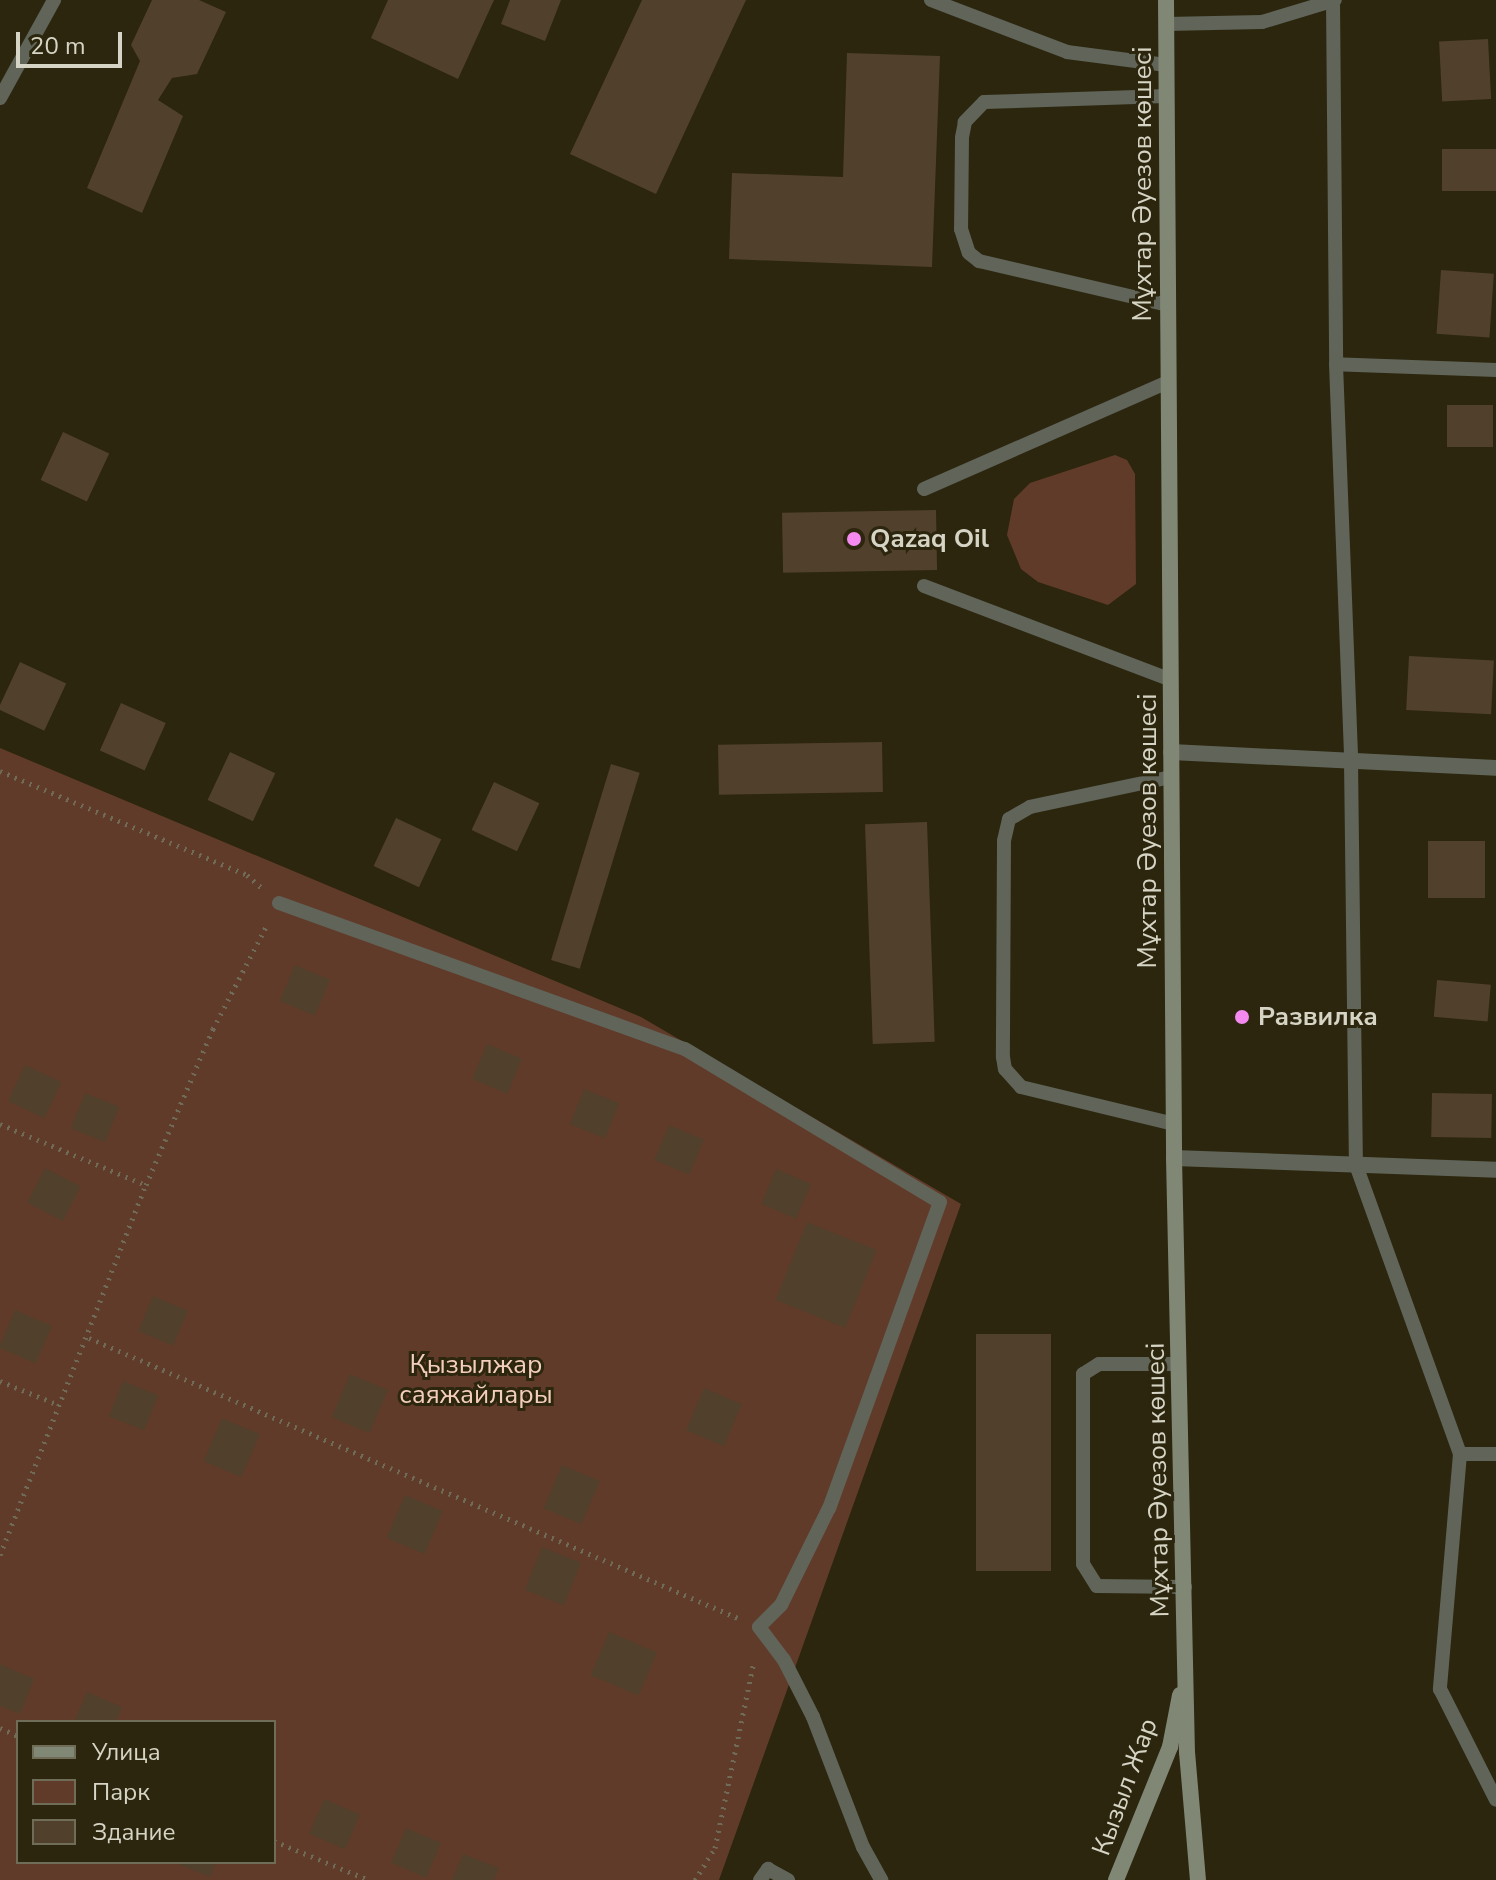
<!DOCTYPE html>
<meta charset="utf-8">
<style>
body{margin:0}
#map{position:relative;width:1496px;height:1880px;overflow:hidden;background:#2b260d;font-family:"Nunito Sans",sans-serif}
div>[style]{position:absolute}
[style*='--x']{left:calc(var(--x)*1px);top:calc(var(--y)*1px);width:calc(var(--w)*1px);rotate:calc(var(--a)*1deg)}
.green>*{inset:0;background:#613b29}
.building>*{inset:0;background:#51402c;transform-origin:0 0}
.path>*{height:5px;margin-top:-2.5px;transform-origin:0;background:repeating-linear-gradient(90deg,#6f6b56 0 2px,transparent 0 8px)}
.lane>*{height:14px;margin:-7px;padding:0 7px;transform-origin:7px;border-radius:7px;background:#606459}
.street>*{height:16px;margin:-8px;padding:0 8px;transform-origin:8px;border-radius:8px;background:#606459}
.secondary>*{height:16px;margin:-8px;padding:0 8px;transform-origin:8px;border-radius:8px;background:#808775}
.dots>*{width:22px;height:22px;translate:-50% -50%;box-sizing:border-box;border:4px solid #2b260d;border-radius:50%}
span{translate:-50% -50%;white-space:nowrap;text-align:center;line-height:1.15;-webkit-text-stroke:6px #2b260d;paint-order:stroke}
.street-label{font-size:26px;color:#d6d4c5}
.poi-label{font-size:26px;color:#d6d4c5;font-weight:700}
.left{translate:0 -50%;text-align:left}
.park-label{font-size:26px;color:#f4cebc}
.legend{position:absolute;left:16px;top:1720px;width:260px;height:144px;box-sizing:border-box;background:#2b260d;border:2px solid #6f6c57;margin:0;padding:10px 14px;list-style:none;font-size:24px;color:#d6d4c5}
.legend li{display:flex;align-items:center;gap:16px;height:40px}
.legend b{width:40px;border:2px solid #6f6c57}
.scale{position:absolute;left:16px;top:32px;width:106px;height:36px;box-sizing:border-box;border:4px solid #d6d4c5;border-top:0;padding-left:10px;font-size:24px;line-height:28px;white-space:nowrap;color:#d6d4c5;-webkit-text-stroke:6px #2b260d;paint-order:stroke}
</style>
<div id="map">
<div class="green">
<i style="clip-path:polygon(1115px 455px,1127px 460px,1135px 474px,1136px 584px,1108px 605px,1038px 582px,1021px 569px,1007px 535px,1014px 499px,1030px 483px)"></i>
<i style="clip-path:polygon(evenodd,0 748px,641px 1017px,961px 1204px,719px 1880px,0 1880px,0 748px,18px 1722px,274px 1722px,274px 1862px,18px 1862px,18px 1722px)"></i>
</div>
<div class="building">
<i style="clip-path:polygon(152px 0,199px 0,226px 12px,197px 74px,172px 78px,158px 100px,183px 116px,142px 213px,87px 188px,140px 61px,131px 45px)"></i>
<i style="clip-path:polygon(388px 0,494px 0,458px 79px,371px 38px)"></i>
<i style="clip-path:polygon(510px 0,561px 0,545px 41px,501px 24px)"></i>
<i style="clip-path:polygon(642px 0,746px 0,656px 194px,570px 154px)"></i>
<i style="left:1488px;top:39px;width:60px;height:49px;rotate:87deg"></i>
<i style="clip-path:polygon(847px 53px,940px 56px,932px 267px,729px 259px,732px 173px,843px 177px)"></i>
<i style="left:1496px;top:149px;width:42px;height:54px;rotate:90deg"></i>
<i style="left:1441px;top:270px;width:53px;height:64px;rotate:4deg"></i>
<i style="left:1493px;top:405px;width:42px;height:46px;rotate:90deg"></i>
<i style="left:63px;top:432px;width:51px;height:53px;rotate:25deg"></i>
<i style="left:936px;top:510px;width:60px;height:154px;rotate:89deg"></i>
<i style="left:1409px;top:656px;width:85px;height:54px;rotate:3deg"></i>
<i style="left:20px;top:662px;width:51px;height:52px;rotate:25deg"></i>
<i style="left:121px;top:703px;width:49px;height:52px;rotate:24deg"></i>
<i style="left:882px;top:742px;width:50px;height:164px;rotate:89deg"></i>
<i style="left:230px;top:752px;width:50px;height:53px;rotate:25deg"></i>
<i style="left:611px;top:764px;width:30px;height:205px;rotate:17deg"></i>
<i style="left:494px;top:782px;width:50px;height:53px;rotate:25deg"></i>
<i style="left:396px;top:818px;width:50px;height:53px;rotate:25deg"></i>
<i style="left:927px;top:822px;width:220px;height:62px;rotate:88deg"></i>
<i style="left:1428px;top:841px;width:57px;height:57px"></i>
<i style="left:295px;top:965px;width:38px;height:39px;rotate:23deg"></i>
<i style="left:1437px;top:980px;width:54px;height:37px;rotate:5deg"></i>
<i style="left:487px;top:1044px;width:38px;height:38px;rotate:23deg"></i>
<i style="left:25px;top:1065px;width:40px;height:40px;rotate:25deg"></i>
<i style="left:584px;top:1089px;width:38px;height:38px;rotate:22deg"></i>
<i style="left:85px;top:1093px;width:37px;height:38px;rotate:22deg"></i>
<i style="left:1432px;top:1093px;width:60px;height:44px;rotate:1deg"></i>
<i style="left:669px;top:1125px;width:38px;height:38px;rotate:23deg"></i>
<i style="left:45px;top:1168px;width:40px;height:39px;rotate:27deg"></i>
<i style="left:776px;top:1169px;width:38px;height:38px;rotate:23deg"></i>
<i style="left:807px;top:1222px;width:75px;height:84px;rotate:22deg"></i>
<i style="left:153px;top:1296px;width:38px;height:38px;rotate:23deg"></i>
<i style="left:15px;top:1310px;width:40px;height:41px;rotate:23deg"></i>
<i style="left:1051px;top:1334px;width:237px;height:75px;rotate:90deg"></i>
<i style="left:350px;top:1374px;width:41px;height:47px;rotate:23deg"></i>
<i style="left:123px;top:1381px;width:38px;height:38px;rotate:22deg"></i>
<i style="left:704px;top:1388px;width:41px;height:46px;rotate:23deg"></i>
<i style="left:222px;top:1418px;width:41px;height:47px;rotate:23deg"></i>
<i style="left:562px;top:1465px;width:41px;height:47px;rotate:23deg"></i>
<i style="left:405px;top:1495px;width:41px;height:47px;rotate:23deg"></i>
<i style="left:542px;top:1547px;width:42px;height:46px;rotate:22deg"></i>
<i style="left:609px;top:1632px;width:52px;height:47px;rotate:23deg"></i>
<i style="clip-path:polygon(0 1664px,34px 1679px,20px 1714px,0 1706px)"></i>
<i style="clip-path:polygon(87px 1692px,122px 1707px,116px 1722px,74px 1722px)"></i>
<i style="left:324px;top:1799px;width:39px;height:38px;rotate:23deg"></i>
<i style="left:406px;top:1828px;width:38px;height:38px;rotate:23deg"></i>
<i style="clip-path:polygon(463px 1854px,499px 1868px,494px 1880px,452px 1880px)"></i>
<i style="clip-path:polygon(173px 1862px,216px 1862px,210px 1877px)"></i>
</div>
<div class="path">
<i style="--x:0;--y:771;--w:268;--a:22.8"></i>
<i style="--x:247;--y:875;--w:20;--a:41"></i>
<i style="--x:0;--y:1124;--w:158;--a:22.7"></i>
<i style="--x:89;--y:1338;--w:707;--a:23.34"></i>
<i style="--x:0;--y:1381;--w:64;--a:22.1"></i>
<i style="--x:0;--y:1555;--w:398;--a:-68.5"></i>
<i style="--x:146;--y:1185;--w:170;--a:-66.8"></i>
<i style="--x:213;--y:1029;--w:119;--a:-62.6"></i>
<i style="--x:0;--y:1728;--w:20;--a:24"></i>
<i style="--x:274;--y:1841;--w:103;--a:22.3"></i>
<i style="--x:695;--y:1880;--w:38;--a:-58"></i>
<i style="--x:715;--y:1848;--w:190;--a:-78.2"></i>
</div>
<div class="lane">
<i style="--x:931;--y:0;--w:146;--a:20.9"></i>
<i style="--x:1067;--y:52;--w:100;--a:7.5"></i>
<i style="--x:1333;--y:0;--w:364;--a:89.5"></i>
<i style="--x:1166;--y:24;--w:96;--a:-1.2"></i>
<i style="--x:1262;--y:22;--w:76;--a:-16.8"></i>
<i style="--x:1166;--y:96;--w:182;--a:178.1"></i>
<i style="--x:984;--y:102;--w:28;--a:134"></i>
<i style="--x:965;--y:122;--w:16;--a:101"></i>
<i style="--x:962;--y:138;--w:91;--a:90.6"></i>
<i style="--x:961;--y:229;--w:25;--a:72"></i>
<i style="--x:969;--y:253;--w:13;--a:39"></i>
<i style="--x:979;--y:261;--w:194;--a:13.1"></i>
<i style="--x:0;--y:98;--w:112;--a:-61.1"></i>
<i style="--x:1496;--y:370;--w:160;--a:-177.9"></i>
<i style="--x:1336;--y:364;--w:397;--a:87.8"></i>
<i style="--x:1351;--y:761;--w:404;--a:89.3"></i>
<i style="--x:1356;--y:1165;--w:307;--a:70.2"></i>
<i style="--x:1460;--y:1454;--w:236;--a:94.9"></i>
<i style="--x:1440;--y:1689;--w:124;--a:63.2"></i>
<i style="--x:924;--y:489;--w:266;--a:-23.7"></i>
<i style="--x:924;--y:586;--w:264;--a:20.8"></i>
<i style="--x:1171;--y:777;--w:144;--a:168"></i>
<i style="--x:1030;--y:807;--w:24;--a:150"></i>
<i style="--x:1009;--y:819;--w:23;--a:103"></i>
<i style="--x:1004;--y:841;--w:216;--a:90.3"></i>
<i style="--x:1003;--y:1057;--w:12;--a:81"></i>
<i style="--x:1005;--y:1069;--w:24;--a:48"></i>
<i style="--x:1021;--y:1087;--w:157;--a:13.6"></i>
<i style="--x:279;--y:903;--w:431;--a:19.8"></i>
<i style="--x:685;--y:1049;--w:297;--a:31"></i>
<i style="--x:940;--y:1202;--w:326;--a:109.9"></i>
<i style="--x:829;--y:1508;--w:108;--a:116.3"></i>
<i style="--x:781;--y:1605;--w:31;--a:135"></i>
<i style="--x:759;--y:1627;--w:41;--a:52.9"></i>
<i style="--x:784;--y:1660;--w:64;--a:63"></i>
<i style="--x:813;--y:1717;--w:139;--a:69"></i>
<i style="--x:863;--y:1847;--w:38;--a:61"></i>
<i style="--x:1179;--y:1364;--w:80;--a:180"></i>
<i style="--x:1099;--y:1364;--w:19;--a:148"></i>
<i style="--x:1083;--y:1374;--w:190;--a:90"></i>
<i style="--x:1083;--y:1564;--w:26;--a:58"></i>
<i style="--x:1097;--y:1586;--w:88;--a:0.7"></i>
<i style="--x:1460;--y:1454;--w:36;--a:0"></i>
<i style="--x:760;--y:1880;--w:14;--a:-54"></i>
<i style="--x:768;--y:1869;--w:23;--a:29"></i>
</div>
<div class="street">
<i style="--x:1171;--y:752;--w:325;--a:2.8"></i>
<i style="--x:1174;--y:1158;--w:322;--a:2.1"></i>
</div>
<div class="secondary">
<i style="--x:1166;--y:0;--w:1158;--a:89.6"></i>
<i style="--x:1174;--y:1158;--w:594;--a:88.75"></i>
<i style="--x:1187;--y:1752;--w:128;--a:85.1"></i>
<i style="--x:1116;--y:1880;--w:144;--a:-67.9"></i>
<i style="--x:1170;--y:1747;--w:53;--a:-79.1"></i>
</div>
<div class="dots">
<i style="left:854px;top:539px;background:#f489f0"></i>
<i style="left:1242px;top:1017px;background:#f489f0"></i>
</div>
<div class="street-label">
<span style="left:1143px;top:184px;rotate:-90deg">Мұхтар Әуезов көшесі</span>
<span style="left:1148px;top:831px;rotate:-90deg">Мұхтар Әуезов көшесі</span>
<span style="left:1158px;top:1480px;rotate:-91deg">Мұхтар Әуезов көшесі</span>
<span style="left:1125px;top:1787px;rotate:-70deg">Кызыл Жар</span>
</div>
<div class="poi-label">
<span class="left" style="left:870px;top:539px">Qazaq Oil</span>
<span class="left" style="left:1258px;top:1017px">Развилка</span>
</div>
<div class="park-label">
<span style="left:476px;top:1380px">Қызылжар<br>саяжайлары</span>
</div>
<ul class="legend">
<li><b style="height:10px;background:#808775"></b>Улица</li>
<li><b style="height:22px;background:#613b29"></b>Парк</li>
<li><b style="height:22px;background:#51402c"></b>Здание</li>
</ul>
<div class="scale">20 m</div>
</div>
